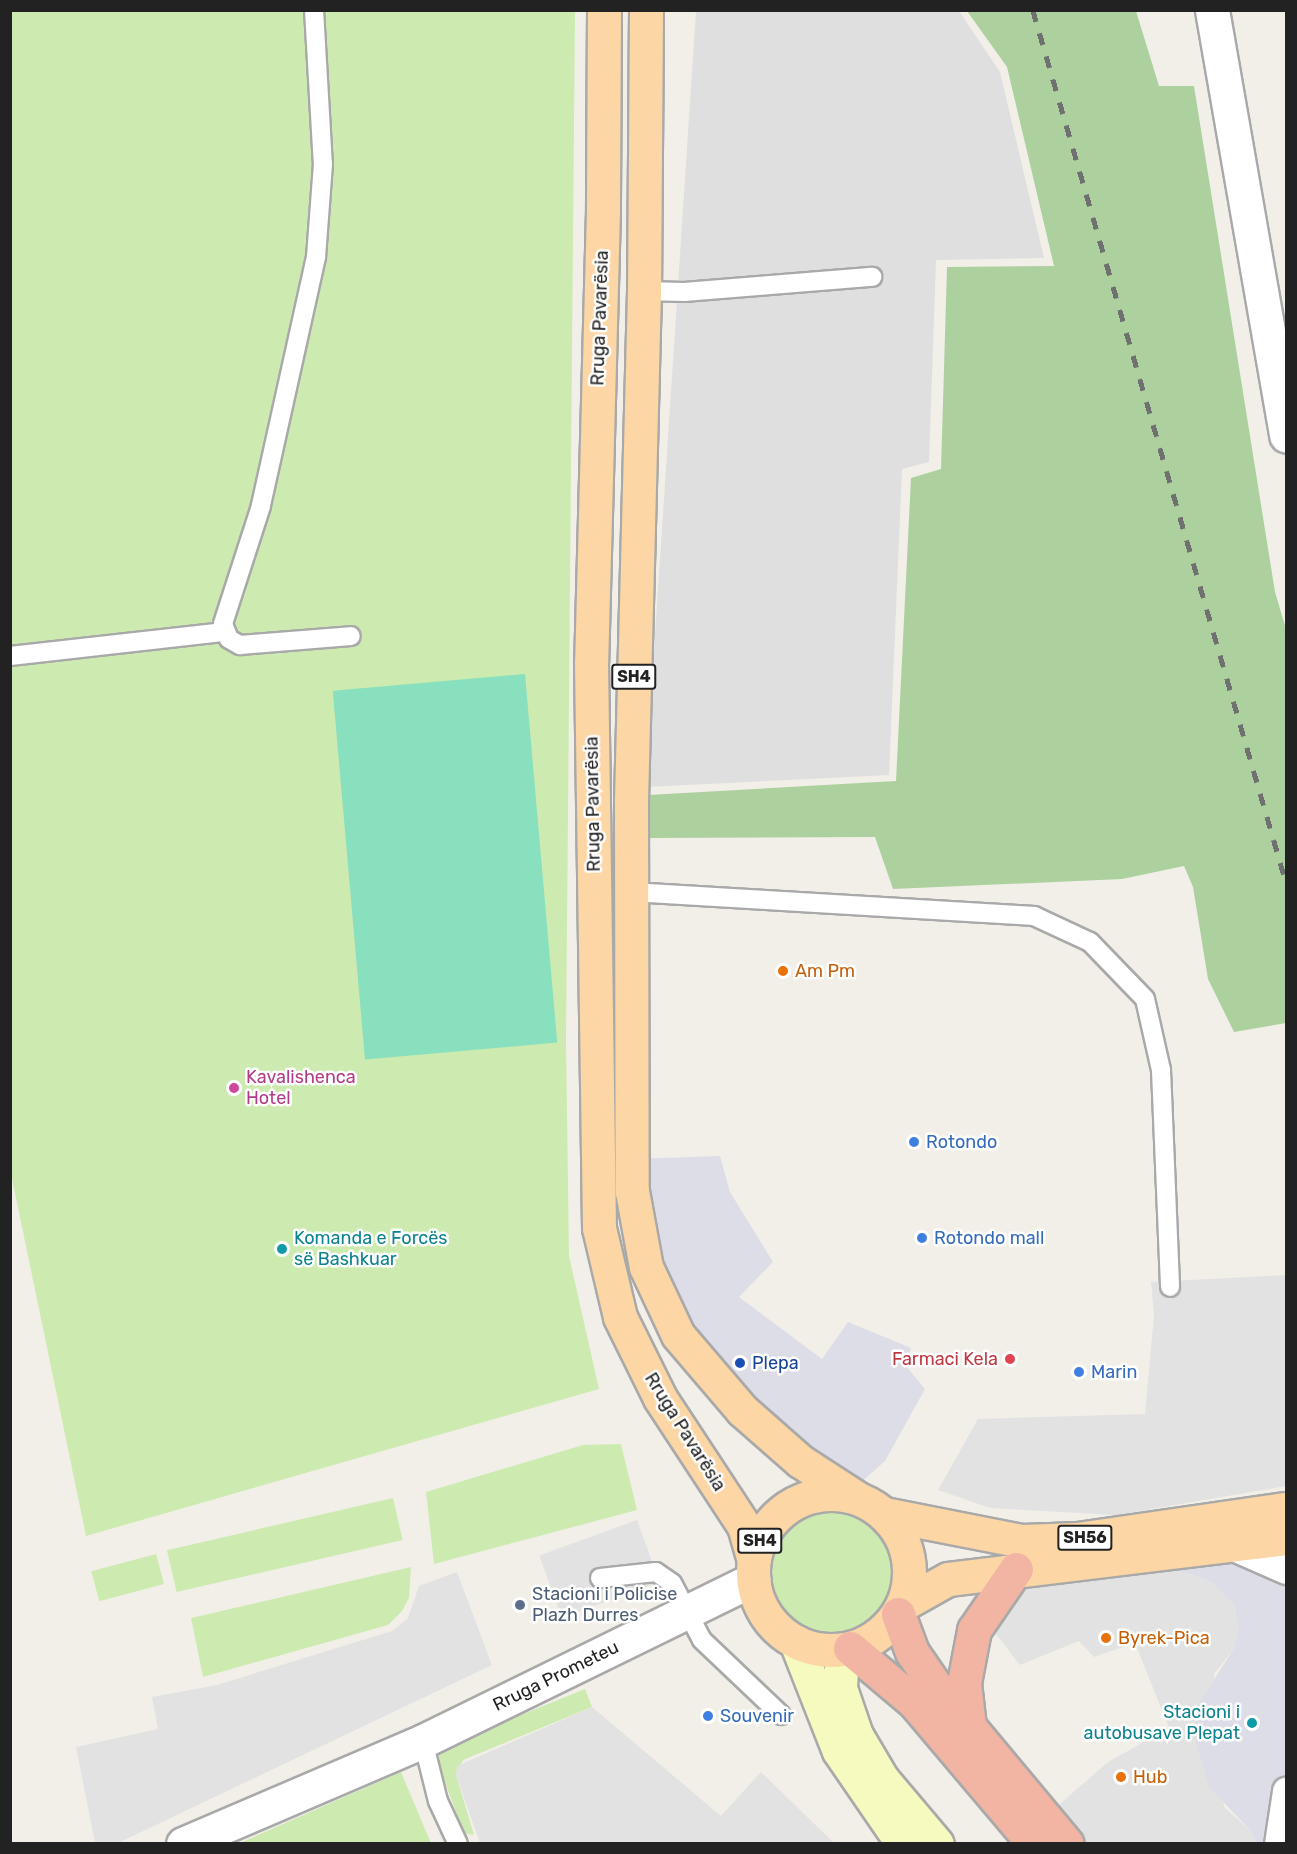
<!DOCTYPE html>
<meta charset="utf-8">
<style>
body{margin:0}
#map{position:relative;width:1297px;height:1854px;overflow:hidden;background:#f2efe9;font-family:Rubik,sans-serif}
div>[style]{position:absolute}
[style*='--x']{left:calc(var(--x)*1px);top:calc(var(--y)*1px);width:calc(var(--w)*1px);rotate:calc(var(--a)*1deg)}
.residential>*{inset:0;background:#e0dfdf}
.grass>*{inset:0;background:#cdebb0;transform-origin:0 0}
.round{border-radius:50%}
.forest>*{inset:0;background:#add19e}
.pitch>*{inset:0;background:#88e0be;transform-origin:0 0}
.parking>*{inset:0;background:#e2e2e2;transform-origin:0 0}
.plaza>*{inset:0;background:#dddde8}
.roads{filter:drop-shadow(2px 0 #a9a9a9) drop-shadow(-2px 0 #a9a9a9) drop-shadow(0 2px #a9a9a9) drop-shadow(0 -2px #a9a9a9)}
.service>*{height:18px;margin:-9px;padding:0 9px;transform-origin:9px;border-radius:9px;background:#fff}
.pedestrian>*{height:27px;margin:-13.5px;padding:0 13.5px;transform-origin:13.5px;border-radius:13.5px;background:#fff}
.minor>*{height:33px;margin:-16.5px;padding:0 16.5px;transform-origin:16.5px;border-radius:16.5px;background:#fff}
.tertiary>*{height:33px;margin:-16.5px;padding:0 16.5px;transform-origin:16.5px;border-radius:16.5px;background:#fff}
.secondary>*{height:33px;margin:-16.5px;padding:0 16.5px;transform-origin:16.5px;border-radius:16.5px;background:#f7fabf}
.primary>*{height:33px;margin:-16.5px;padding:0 16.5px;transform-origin:16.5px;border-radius:16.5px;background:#fcd6a4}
.primary>.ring{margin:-16.5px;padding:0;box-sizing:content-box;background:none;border:33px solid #fcd6a4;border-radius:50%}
.trunk>*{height:33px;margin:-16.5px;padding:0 16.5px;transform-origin:16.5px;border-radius:16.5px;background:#f2b4a3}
.rail>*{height:4.5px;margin-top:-2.25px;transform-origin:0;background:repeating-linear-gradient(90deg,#707070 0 12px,transparent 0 24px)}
.dots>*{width:16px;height:16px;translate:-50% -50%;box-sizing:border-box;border:3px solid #fff;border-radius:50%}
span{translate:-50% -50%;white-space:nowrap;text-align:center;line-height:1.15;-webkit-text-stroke:5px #fff;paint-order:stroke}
.shield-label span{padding:2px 4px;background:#fff;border:2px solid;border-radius:4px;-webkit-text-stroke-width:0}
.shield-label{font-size:16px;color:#222;font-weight:700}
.street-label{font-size:18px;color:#222}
.food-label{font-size:18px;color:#c56008}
.left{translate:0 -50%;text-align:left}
.hotel-label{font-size:18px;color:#b23c85}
.shop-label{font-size:18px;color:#366cbe}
.culture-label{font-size:18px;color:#0d838f}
.right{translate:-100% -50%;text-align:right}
.health-label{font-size:18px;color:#be3a42}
.transit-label{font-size:18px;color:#164399}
.service-label{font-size:18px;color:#4e5e75}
.frame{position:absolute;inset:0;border:12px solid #222;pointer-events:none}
</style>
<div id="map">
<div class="residential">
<i style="clip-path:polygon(696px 11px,959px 11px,1000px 72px,1044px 258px,936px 260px,929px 462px,902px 469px,889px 775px,645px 787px)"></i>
</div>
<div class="grass">
<i style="clip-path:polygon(10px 11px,575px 11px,566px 1041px,569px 1256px,599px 1389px,86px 1536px,10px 1169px)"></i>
<i style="clip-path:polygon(621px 1444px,637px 1510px,434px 1564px,426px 1492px,583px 1445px)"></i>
<i style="left:393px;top:1498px;width:43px;height:232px;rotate:77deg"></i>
<i class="round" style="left:772px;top:1512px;width:122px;height:122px"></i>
<i style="left:156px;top:1554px;width:31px;height:67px;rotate:75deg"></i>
<i style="clip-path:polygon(411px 1567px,409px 1598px,402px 1611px,388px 1625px,203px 1677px,191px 1618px)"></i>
<i style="clip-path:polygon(585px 1689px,592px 1707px,463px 1760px,456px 1775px,474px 1835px,464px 1833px,438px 1764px,439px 1753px,447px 1745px)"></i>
<i style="clip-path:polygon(401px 1772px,431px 1843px,240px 1843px)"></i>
</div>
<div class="forest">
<i style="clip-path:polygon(967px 11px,1136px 11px,1159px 86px,1194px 86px,1275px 592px,1286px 629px,1286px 1023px,1234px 1032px,1208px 979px,1193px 887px,1184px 866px,1122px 879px,893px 889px,875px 837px,649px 838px,648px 795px,896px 781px,911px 478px,941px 469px,947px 267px,1054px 266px,1007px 67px)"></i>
</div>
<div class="pitch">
<i style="left:525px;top:674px;width:370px;height:193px;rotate:85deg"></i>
</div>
<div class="parking">
<i style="clip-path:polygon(1286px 1275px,1286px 1486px,1116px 1515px,990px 1508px,938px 1490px,978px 1419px,1145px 1414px,1154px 1315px,1151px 1282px)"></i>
<i style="left:637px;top:1520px;width:66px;height:104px;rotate:70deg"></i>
<i style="clip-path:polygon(1162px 1564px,1211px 1582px,1234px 1605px,1239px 1626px,1233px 1650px,1214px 1674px,1224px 1807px,1250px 1830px,1256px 1843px,1084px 1843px,1053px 1810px,1108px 1762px,1169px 1728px,1135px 1643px,1094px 1657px,1079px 1641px,1020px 1665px,990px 1626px,1025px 1579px)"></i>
<i style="clip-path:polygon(457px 1572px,492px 1665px,118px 1843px,95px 1843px,76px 1747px,158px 1729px,152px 1697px,217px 1685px,392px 1631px,408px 1618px,419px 1586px)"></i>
<i style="clip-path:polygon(592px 1707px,721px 1816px,761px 1772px,834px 1843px,480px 1843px,456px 1775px,457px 1766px)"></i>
</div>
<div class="plaza">
<i style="clip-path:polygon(720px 1156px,730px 1192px,773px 1262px,739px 1297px,822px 1359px,848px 1322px,911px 1348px,906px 1366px,925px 1389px,885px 1461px,849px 1493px,791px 1454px,666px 1310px,632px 1159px)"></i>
<i style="clip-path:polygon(1286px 1553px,1286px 1843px,1256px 1843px,1250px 1830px,1209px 1787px,1194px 1735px,1197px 1706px,1233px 1650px,1239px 1626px,1234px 1605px,1211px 1582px,1162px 1564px)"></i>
</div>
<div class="roads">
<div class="service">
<i style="--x:314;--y:10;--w:154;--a:86.7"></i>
<i style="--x:323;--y:164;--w:93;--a:94.3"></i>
<i style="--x:316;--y:257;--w:255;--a:102.5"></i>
<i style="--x:261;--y:506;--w:124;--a:107.9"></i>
<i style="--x:223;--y:624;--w:16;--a:68"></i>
<i style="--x:229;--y:639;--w:13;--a:29"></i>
<i style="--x:240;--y:645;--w:111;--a:-4.6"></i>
<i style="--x:644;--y:291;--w:40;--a:1.4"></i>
<i style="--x:684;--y:292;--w:189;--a:-4.6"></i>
<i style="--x:10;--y:656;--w:216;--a:-6.4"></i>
<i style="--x:632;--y:892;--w:403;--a:3.4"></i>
<i style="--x:1034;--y:916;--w:62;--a:24.9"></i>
<i style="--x:1090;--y:942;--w:79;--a:46"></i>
<i style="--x:1145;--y:999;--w:73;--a:77.3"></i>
<i style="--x:1161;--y:1070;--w:217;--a:87.6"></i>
<i style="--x:600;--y:1578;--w:56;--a:-6.1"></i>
<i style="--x:656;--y:1572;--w:19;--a:35"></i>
<i style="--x:672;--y:1583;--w:64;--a:62.2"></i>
<i style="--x:702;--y:1640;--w:109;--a:43.5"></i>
<i style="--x:423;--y:1741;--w:62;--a:76"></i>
<i style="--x:438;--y:1801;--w:47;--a:65.1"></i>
</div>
<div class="pedestrian">
<i style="--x:1229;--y:1545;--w:62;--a:23.7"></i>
<i style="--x:1278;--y:1844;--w:54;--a:-81.4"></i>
</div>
<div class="minor">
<i style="--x:183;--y:1844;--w:261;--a:-23.2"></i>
<i style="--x:423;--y:1741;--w:368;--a:-26.1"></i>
</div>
<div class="tertiary">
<i style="--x:1212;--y:10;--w:432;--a:80.1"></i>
</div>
<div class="secondary">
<i style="--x:796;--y:1642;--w:117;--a:68.5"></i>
<i style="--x:839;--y:1751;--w:113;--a:55.5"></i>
<i style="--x:842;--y:1650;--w:38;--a:93"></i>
<i style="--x:840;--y:1688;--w:50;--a:71.2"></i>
<i style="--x:856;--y:1735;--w:51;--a:59.4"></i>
<i style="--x:882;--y:1779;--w:85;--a:49.8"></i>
</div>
<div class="primary">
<i style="--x:604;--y:10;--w:200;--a:90.3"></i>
<i style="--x:603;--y:210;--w:452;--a:91.5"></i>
<i style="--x:591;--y:662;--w:566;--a:89.19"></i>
<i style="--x:599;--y:1228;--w:91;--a:76.7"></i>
<i style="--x:620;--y:1317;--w:90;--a:63.7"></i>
<i style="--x:660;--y:1398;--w:153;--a:56.7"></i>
<i style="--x:744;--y:1526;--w:35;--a:74"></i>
<i style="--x:646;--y:10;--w:281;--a:90.4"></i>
<i style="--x:644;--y:291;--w:510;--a:91.46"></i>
<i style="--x:631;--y:801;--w:390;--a:89.9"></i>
<i style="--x:632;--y:1191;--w:77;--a:79.6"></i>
<i style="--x:646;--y:1267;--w:75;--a:64.8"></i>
<i style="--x:678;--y:1335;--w:99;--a:49.5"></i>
<i style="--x:742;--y:1410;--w:77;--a:41.3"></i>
<i style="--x:800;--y:1461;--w:68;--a:33"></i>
<i class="ring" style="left:753px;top:1494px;width:123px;height:123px"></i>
<i style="--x:884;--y:1514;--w:141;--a:11.1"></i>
<i style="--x:1022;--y:1541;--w:55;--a:-2.1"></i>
<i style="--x:1077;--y:1539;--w:211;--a:-8.2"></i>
<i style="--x:903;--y:1604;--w:51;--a:-29.1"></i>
<i style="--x:948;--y:1579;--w:340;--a:-6.9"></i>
</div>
<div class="trunk">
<i style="--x:898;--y:1614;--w:40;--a:69.8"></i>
<i style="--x:912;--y:1652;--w:42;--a:55.6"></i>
<i style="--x:936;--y:1687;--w:204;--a:50.2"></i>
<i style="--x:850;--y:1648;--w:85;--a:40.2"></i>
<i style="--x:915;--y:1703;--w:185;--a:49.8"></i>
<i style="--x:969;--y:1726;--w:43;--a:-96.6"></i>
<i style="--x:964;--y:1683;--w:54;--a:-79.3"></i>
<i style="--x:974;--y:1630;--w:74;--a:-55.5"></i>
</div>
</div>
<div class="rail">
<i style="--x:1033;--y:10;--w:908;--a:73.82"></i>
</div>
<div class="dots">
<i style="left:783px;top:971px;background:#e8710a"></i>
<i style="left:234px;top:1088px;background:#d1479c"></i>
<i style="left:914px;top:1142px;background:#3f7fe0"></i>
<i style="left:922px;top:1238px;background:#3f7fe0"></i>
<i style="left:282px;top:1249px;background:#0f9aa8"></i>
<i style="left:1010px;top:1359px;background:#e0444e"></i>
<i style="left:740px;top:1363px;background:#1a4fb4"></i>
<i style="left:1079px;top:1372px;background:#3f7fe0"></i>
<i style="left:520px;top:1605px;background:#5c6f8a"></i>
<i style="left:1106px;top:1638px;background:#e8710a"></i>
<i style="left:708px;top:1716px;background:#3f7fe0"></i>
<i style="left:1252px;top:1723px;background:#0f9aa8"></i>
<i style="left:1121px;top:1777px;background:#e8710a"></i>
</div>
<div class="shield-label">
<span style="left:634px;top:677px">SH4</span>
<span style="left:1085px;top:1538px">SH56</span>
<span style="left:760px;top:1541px">SH4</span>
</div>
<div class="street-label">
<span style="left:600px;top:318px;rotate:-88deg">Rruga Pavarësia</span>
<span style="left:593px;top:804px;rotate:-91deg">Rruga Pavarësia</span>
<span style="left:685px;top:1432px;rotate:58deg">Rruga Pavarësia</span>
<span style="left:556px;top:1676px;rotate:-26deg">Rruga Prometeu</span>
</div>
<div class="food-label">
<span class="left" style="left:795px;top:971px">Am Pm</span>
<span class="left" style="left:1118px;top:1638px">Byrek-Pica</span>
<span class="left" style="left:1133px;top:1777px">Hub</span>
</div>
<div class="hotel-label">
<span class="left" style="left:246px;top:1088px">Kavalishenca<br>Hotel</span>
</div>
<div class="shop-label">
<span class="left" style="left:926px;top:1142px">Rotondo</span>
<span class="left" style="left:934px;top:1238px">Rotondo mall</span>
<span class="left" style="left:1091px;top:1372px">Marin</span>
<span class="left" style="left:720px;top:1716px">Souvenir</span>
</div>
<div class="culture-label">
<span class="left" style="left:294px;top:1249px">Komanda e Forcës<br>së Bashkuar</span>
<span class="right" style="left:1240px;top:1723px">Stacioni i<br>autobusave Plepat</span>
</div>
<div class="health-label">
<span class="right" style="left:998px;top:1359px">Farmaci Kela</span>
</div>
<div class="transit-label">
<span class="left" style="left:752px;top:1363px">Plepa</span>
</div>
<div class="service-label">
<span class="left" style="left:532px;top:1605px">Stacioni i Policise<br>Plazh Durres</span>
</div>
<div class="frame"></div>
</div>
